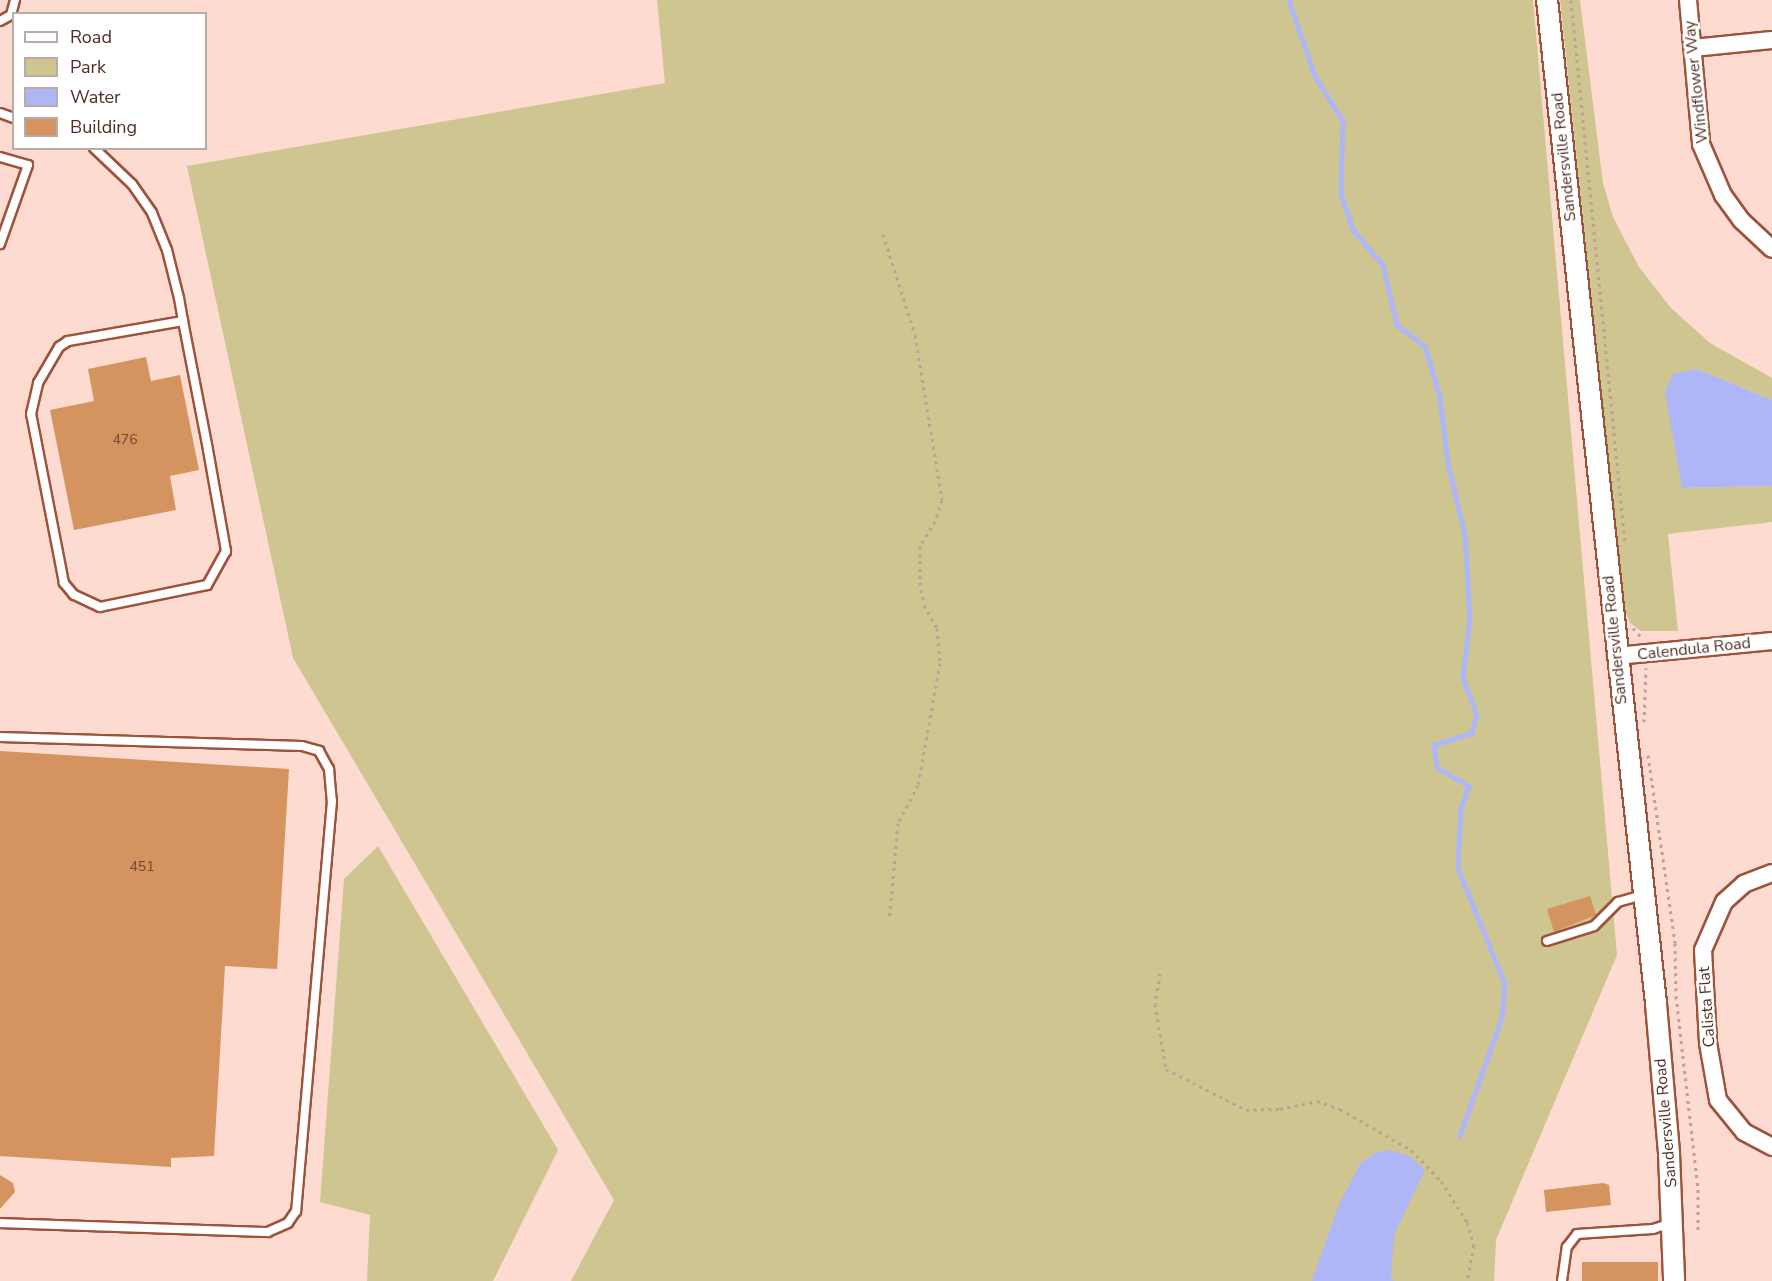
<!DOCTYPE html>
<style>
body{margin:0}
#map{position:relative;width:1772px;height:1281px;overflow:hidden;background:#fedbd0;font-family:"Nunito Sans",sans-serif}
div>[style]{position:absolute}
[style*='--x']{left:calc(var(--x)*1px);top:calc(var(--y)*1px);width:calc(var(--w)*1px);rotate:calc(var(--a)*1deg)}
.green>*{inset:0;background:#cec591}
.water>*{inset:0;background:#aeb6f8}
.stream>*{height:4.5px;margin:-2.25px;padding:0 2.25px;transform-origin:2.25px;border-radius:2.25px;background:#aeb6f8}
.building>*{inset:0;background:#d5945f;transform-origin:0 0}
.path>*{height:3px;margin-top:-1.5px;transform-origin:0;background:repeating-linear-gradient(90deg,#c29f95 0 3px,transparent 0 7.5px)}
.roads{filter:drop-shadow(2px 0 #9d533b) drop-shadow(-2px 0 #9d533b) drop-shadow(0 2px #9d533b) drop-shadow(0 -2px #9d533b)}
.service>*{height:8px;margin:-4px;padding:0 4px;transform-origin:4px;border-radius:4px;background:#fff}
.minor>*{height:16px;margin:-8px;padding:0 8px;transform-origin:8px;border-radius:8px;background:#fff}
.tertiary>*{height:20px;margin:-10px;padding:0 10px;transform-origin:10px;border-radius:10px;background:#fff}
span{translate:-50% -50%;white-space:nowrap;text-align:center;line-height:1.15;-webkit-text-stroke:5px #fff;paint-order:stroke}
.number-label{font-size:14px;color:#704833}
.number-label span{-webkit-text-stroke-width:0}
.street-label{font-size:16px;color:#4f2e24}
.legend{position:absolute;left:12px;top:12px;width:195px;height:138px;box-sizing:border-box;background:#fff;border:2px solid #b9aba7;margin:0;padding:8px 10px;list-style:none;font-size:18px;color:#4f2e24}
.legend li{display:flex;align-items:center;gap:12px;height:30px}
.legend b{width:30px;border:2px solid #b9aba7}
</style>
<div id="map">
<div class="green">
<i style="clip-path:polygon(657px 0,1533px 0,1617px 955px,1496px 1240px,1494px 1281px,571px 1281px,614px 1200px,293px 658px,187px 166px,665px 83px)"></i>
<i style="clip-path:polygon(1560px 0,1580px 0,1603px 183px,1613px 217px,1639px 267px,1671px 308px,1710px 343px,1772px 378px,1772px 400px,1697px 369px,1682px 488px,1772px 486px,1772px 522px,1668px 534px,1678px 631px,1641px 631px,1630px 623px,1624px 608px)"></i>
<i style="clip-path:polygon(378px 846px,558px 1150px,493px 1281px,367px 1281px,370px 1215px,320px 1202px,344px 879px)"></i>
</div>
<div class="water">
<i style="clip-path:polygon(1697px 369px,1772px 400px,1772px 486px,1682px 488px,1665px 392px,1673px 374px)"></i>
<i style="clip-path:polygon(1390px 1150px,1409px 1156px,1425px 1170px,1394px 1235px,1391px 1278px,1394px 1281px,1312px 1281px,1339px 1204px,1360px 1164px,1375px 1153px)"></i>
</div>
<div class="stream">
<i style="--x:1289;--y:0;--w:80;--a:71.1"></i>
<i style="--x:1315;--y:76;--w:53;--a:58.1"></i>
<i style="--x:1343;--y:121;--w:73;--a:91.6"></i>
<i style="--x:1341;--y:194;--w:39;--a:71"></i>
<i style="--x:1354;--y:231;--w:45;--a:49.5"></i>
<i style="--x:1383;--y:265;--w:62;--a:76.9"></i>
<i style="--x:1397;--y:325;--w:35;--a:37"></i>
<i style="--x:1425;--y:346;--w:53;--a:73.6"></i>
<i style="--x:1440;--y:397;--w:66;--a:83.1"></i>
<i style="--x:1448;--y:463;--w:74;--a:76.7"></i>
<i style="--x:1465;--y:535;--w:83;--a:86.6"></i>
<i style="--x:1470;--y:618;--w:60;--a:96.7"></i>
<i style="--x:1463;--y:678;--w:39;--a:69"></i>
<i style="--x:1477;--y:714;--w:20;--a:105"></i>
<i style="--x:1472;--y:733;--w:40;--a:162"></i>
<i style="--x:1434;--y:745;--w:22;--a:82"></i>
<i style="--x:1437;--y:767;--w:37;--a:31"></i>
<i style="--x:1469;--y:786;--w:23;--a:110"></i>
<i style="--x:1461;--y:808;--w:60;--a:92.9"></i>
<i style="--x:1458;--y:868;--w:125;--a:67.9"></i>
<i style="--x:1505;--y:984;--w:34;--a:95"></i>
<i style="--x:1502;--y:1018;--w:125;--a:109.6"></i>
</div>
<div class="building">
<i style="clip-path:polygon(146px 357px,151px 381px,180px 375px,199px 470px,170px 476px,176px 510px,74px 530px,50px 410px,94px 401px,88px 369px)"></i>
<i style="clip-path:polygon(0 751px,289px 769px,277px 969px,225px 966px,214px 1156px,171px 1158px,171px 1167px,0 1156px)"></i>
<i style="clip-path:polygon(1590px 896px,1596px 915px,1554px 932px,1547px 909px)"></i>
<i style="clip-path:polygon(0 1175px,13px 1183px,15px 1192px,0 1209px)"></i>
<i style="clip-path:polygon(1603px 1183px,1609px 1185px,1611px 1205px,1546px 1212px,1544px 1190px)"></i>
<i style="left:1658px;top:1262px;width:19px;height:76px;rotate:90deg"></i>
</div>
<div class="path">
<i style="--x:1571;--y:0;--w:547;--a:84.33"></i>
<i style="--x:883;--y:234;--w:106;--a:72.4"></i>
<i style="--x:915;--y:335;--w:167;--a:80.7"></i>
<i style="--x:942;--y:500;--w:22;--a:108"></i>
<i style="--x:935;--y:521;--w:29;--a:121"></i>
<i style="--x:920;--y:546;--w:36;--a:90"></i>
<i style="--x:920;--y:582;--w:23;--a:80"></i>
<i style="--x:924;--y:605;--w:26;--a:61"></i>
<i style="--x:937;--y:628;--w:35;--a:85"></i>
<i style="--x:940;--y:663;--w:124;--a:100.2"></i>
<i style="--x:918;--y:785;--w:43;--a:117.8"></i>
<i style="--x:898;--y:823;--w:98;--a:95.2"></i>
<i style="--x:1633;--y:628;--w:13;--a:48"></i>
<i style="--x:1644;--y:722;--w:54;--a:-87.9"></i>
<i style="--x:1648;--y:755;--w:190;--a:81.8"></i>
<i style="--x:1675;--y:943;--w:53;--a:88.9"></i>
<i style="--x:1676;--y:996;--w:194;--a:83.5"></i>
<i style="--x:1698;--y:1189;--w:43;--a:90"></i>
<i style="--x:1160;--y:973;--w:31;--a:99"></i>
<i style="--x:1155;--y:1004;--w:66;--a:80.4"></i>
<i style="--x:1166;--y:1069;--w:90;--a:27.1"></i>
<i style="--x:1246;--y:1110;--w:34;--a:-2"></i>
<i style="--x:1280;--y:1109;--w:38;--a:-12"></i>
<i style="--x:1317;--y:1101;--w:24;--a:19"></i>
<i style="--x:1340;--y:1109;--w:82;--a:30"></i>
<i style="--x:1411;--y:1150;--w:43;--a:45.9"></i>
<i style="--x:1441;--y:1181;--w:49;--a:57.6"></i>
<i style="--x:1467;--y:1222;--w:24;--a:73"></i>
<i style="--x:1474;--y:1245;--w:37;--a:101"></i>
</div>
<div class="roads">
<div class="service">
<i style="--x:0;--y:21;--w:13;--a:-29"></i>
<i style="--x:11;--y:15;--w:16;--a:-75"></i>
<i style="--x:0;--y:113;--w:15;--a:20"></i>
<i style="--x:94;--y:148;--w:52;--a:43.5"></i>
<i style="--x:132;--y:184;--w:35;--a:55"></i>
<i style="--x:152;--y:213;--w:40;--a:68"></i>
<i style="--x:167;--y:250;--w:49;--a:76"></i>
<i style="--x:179;--y:298;--w:23;--a:80"></i>
<i style="--x:183;--y:321;--w:131;--a:79"></i>
<i style="--x:208;--y:450;--w:103;--a:79.9"></i>
<i style="--x:226;--y:551;--w:39;--a:119"></i>
<i style="--x:207;--y:585;--w:109;--a:168.4"></i>
<i style="--x:100;--y:607;--w:29;--a:-155"></i>
<i style="--x:74;--y:595;--w:16;--a:-130"></i>
<i style="--x:64;--y:583;--w:172;--a:-101"></i>
<i style="--x:31;--y:414;--w:32;--a:-77"></i>
<i style="--x:38;--y:383;--w:42;--a:-59.7"></i>
<i style="--x:59;--y:347;--w:11;--a:-34"></i>
<i style="--x:68;--y:341;--w:117;--a:-9.9"></i>
<i style="--x:0;--y:157;--w:29;--a:16"></i>
<i style="--x:28;--y:165;--w:84;--a:109.5"></i>
<i style="--x:0;--y:737;--w:302;--a:1.7"></i>
<i style="--x:302;--y:746;--w:18;--a:16"></i>
<i style="--x:319;--y:751;--w:21;--a:61"></i>
<i style="--x:329;--y:769;--w:32;--a:85"></i>
<i style="--x:332;--y:801;--w:412;--a:95"></i>
<i style="--x:296;--y:1211;--w:14;--a:124"></i>
<i style="--x:288;--y:1223;--w:22;--a:156"></i>
<i style="--x:268;--y:1232;--w:268;--a:-178.1"></i>
<i style="--x:1547;--y:941;--w:49;--a:-17.7"></i>
<i style="--x:1594;--y:926;--w:34;--a:-45"></i>
<i style="--x:1618;--y:902;--w:26;--a:-16"></i>
<i style="--x:1562;--y:1281;--w:34;--a:-82"></i>
<i style="--x:1567;--y:1247;--w:16;--a:-52"></i>
<i style="--x:1577;--y:1234;--w:76;--a:-3.8"></i>
<i style="--x:1653;--y:1229;--w:20;--a:-18"></i>
</div>
<div class="minor">
<i style="--x:1688;--y:0;--w:145;--a:84.8"></i>
<i style="--x:1701;--y:144;--w:56;--a:66.7"></i>
<i style="--x:1723;--y:195;--w:31;--a:54"></i>
<i style="--x:1741;--y:220;--w:42;--a:43.1"></i>
<i style="--x:1693;--y:48;--w:79;--a:-5.8"></i>
<i style="--x:1616;--y:656;--w:157;--a:-5.5"></i>
<i style="--x:1772;--y:873;--w:30;--a:159"></i>
<i style="--x:1744;--y:884;--w:27;--a:138"></i>
<i style="--x:1724;--y:902;--w:52;--a:113.6"></i>
<i style="--x:1703;--y:950;--w:93;--a:86.9"></i>
<i style="--x:1708;--y:1043;--w:58;--a:80"></i>
<i style="--x:1718;--y:1100;--w:41;--a:50.9"></i>
<i style="--x:1744;--y:1132;--w:32;--a:28"></i>
</div>
<div class="tertiary">
<i style="--x:1547;--y:0;--w:1010;--a:83.8"></i>
<i style="--x:1656;--y:1004;--w:151;--a:85"></i>
<i style="--x:1669;--y:1154;--w:127;--a:87.7"></i>
</div>
</div>
<div class="number-label">
<span style="left:125px;top:440px">476</span>
<span style="left:142px;top:867px">451</span>
</div>
<div class="street-label">
<span style="left:1696px;top:82px;rotate:-96deg">Windflower Way</span>
<span style="left:1564px;top:157px;rotate:-96deg">Sandersville Road</span>
<span style="left:1615px;top:640px;rotate:-96deg">Sandersville Road</span>
<span style="left:1694px;top:649px;rotate:-6deg">Calendula Road</span>
<span style="left:1707px;top:1007px;rotate:-94deg">Calista Flat</span>
<span style="left:1666px;top:1123px;rotate:-95deg">Sandersville Road</span>
</div>
<ul class="legend">
<li><b style="height:8px;background:#fff"></b>Road</li>
<li><b style="height:16px;background:#cec591"></b>Park</li>
<li><b style="height:16px;background:#aeb6f8"></b>Water</li>
<li><b style="height:16px;background:#d5945f"></b>Building</li>
</ul>
</div>
